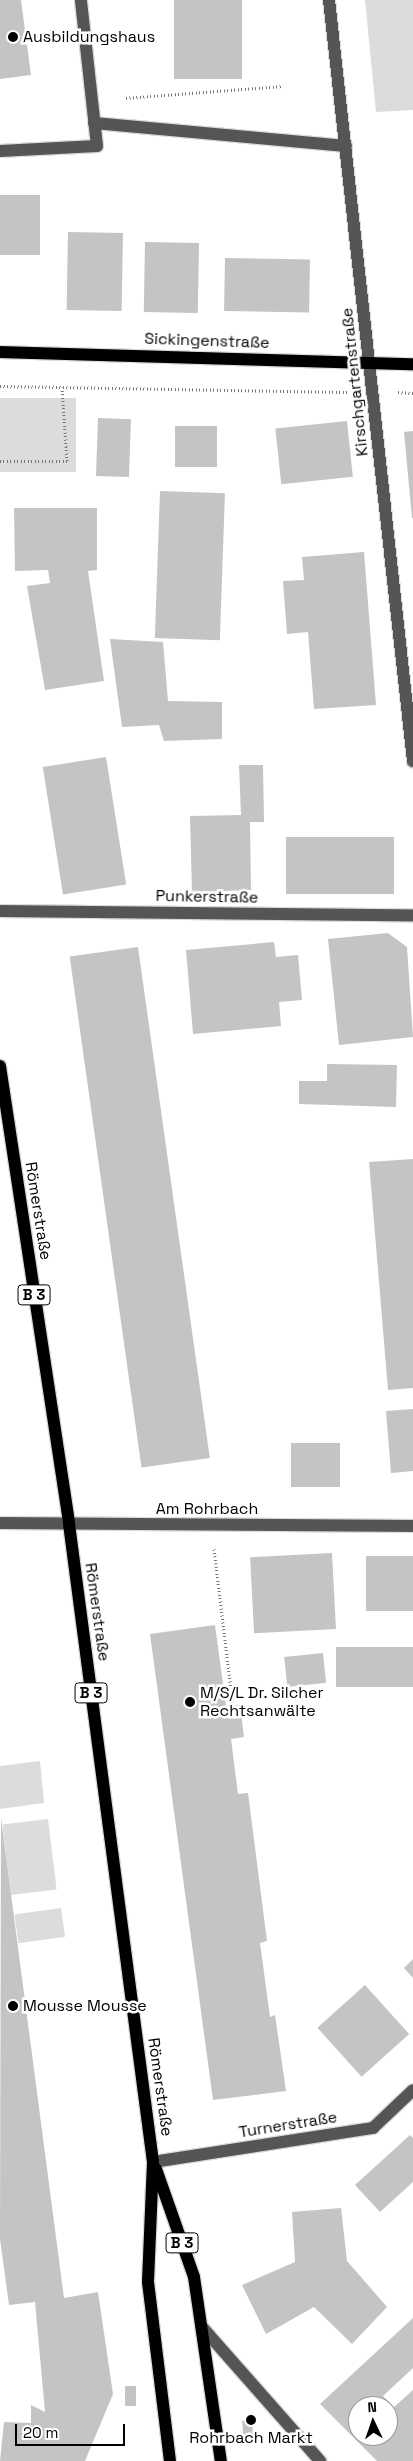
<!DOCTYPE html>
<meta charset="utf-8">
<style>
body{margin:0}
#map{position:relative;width:413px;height:2461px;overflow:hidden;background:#fff;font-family:"Space Grotesk",sans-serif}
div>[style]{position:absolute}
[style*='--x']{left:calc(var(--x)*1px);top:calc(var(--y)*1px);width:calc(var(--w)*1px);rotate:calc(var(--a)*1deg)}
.green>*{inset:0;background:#dcdcdc;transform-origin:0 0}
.building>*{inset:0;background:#c4c4c4;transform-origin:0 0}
.path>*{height:3px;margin-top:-1.5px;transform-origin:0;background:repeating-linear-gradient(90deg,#777 0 1px,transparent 0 3.5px)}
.roads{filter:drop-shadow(1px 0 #dbdbdb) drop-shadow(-1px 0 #dbdbdb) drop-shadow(0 1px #dbdbdb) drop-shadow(0 -1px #dbdbdb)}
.minor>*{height:12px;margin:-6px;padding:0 6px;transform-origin:6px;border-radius:6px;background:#555}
.major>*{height:12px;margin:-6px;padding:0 6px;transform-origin:6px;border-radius:6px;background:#000}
.dots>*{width:14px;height:14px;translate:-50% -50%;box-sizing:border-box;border:2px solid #fff;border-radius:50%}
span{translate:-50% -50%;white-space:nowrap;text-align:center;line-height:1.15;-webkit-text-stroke:5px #fff;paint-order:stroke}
.shield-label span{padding:1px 4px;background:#fff;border:1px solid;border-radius:4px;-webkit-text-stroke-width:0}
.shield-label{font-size:15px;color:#000;font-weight:700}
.poi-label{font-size:16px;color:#000}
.left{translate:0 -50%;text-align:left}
.street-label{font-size:16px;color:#000}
.north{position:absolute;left:348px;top:2396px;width:50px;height:50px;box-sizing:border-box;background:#fff;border:1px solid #999;border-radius:50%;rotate:357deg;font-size:14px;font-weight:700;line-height:20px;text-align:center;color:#000}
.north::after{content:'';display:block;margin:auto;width:18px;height:22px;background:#000;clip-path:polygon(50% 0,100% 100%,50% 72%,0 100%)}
.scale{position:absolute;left:15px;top:2424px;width:110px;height:22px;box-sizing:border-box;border:2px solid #000;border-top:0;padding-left:6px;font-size:15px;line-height:18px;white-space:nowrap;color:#000;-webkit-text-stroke:4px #fff;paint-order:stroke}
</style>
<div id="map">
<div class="green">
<i style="clip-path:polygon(365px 0,413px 0,413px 110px,376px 112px)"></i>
<i style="left:0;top:398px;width:76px;height:74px"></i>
<i style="clip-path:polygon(40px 1761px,44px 1803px,0 1809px,0 1766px)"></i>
<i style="left:48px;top:1819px;width:71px;height:46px;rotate:83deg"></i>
<i style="left:61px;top:1908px;width:29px;height:47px;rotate:82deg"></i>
</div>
<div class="building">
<i style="clip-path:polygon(0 0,21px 0,31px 75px,0 79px)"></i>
<i style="left:174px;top:0;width:68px;height:79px"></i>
<i style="left:0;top:195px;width:40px;height:60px"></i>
<i style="left:68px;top:232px;width:55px;height:78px;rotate:1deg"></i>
<i style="left:145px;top:242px;width:54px;height:70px;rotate:1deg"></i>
<i style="left:225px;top:258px;width:85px;height:53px;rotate:1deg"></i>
<i style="left:98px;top:418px;width:33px;height:58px;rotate:2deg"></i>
<i style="left:347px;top:421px;width:56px;height:72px;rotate:84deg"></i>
<i style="left:175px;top:426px;width:42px;height:41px"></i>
<i style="clip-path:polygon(413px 431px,413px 518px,412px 518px,404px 432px)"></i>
<i style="left:160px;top:491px;width:65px;height:147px;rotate:2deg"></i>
<i style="clip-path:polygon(14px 508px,97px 508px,97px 570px,88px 571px,104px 681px,45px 690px,27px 586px,50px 583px,48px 570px,15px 571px)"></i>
<i style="clip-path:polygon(364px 552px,376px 705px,314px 709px,308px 632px,287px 634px,283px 581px,304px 580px,302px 557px)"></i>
<i style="clip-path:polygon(110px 639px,163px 642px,168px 701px,222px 702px,222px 739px,164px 741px,159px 725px,122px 727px)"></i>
<i style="left:106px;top:757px;width:129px;height:64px;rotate:81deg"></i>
<i style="clip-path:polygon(239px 765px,263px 765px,264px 822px,250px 822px,251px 890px,192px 892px,190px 816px,241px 815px)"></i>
<i style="left:394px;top:837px;width:57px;height:108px;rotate:90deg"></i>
<i style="clip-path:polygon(388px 933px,407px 947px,413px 1037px,339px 1045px,328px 939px)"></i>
<i style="clip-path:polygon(274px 942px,276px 957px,298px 955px,302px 1000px,279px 1002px,281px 1026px,193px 1034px,186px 950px)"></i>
<i style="left:138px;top:947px;width:516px;height:69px;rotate:82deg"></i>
<i style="clip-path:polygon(327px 1064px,397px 1065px,396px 1107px,299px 1104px,299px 1081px,327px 1081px)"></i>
<i style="clip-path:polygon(413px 1159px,413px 1388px,388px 1390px,369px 1162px)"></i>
<i style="clip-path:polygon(413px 1409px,413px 1471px,391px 1473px,386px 1411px)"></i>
<i style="left:340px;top:1443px;width:44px;height:49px;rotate:90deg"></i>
<i style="left:332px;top:1553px;width:76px;height:82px;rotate:87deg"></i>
<i style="left:366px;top:1556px;width:47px;height:55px"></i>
<i style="clip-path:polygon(215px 1625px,226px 1706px,240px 1705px,244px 1737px,231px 1739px,238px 1794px,248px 1793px,267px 1941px,260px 1943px,270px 2017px,275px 2015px,286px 2091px,213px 2100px,150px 1634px)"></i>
<i style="left:413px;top:1647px;width:40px;height:77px;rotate:90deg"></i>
<i style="left:323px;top:1653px;width:30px;height:39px;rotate:84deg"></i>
<i style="clip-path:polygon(1px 1818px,64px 2298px,98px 2292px,113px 2394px,85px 2461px,0 2461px,4px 2422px,31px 2423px,31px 2405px,45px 2412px,35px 2302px,9px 2305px,0 2239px)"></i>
<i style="clip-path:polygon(413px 1959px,413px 1978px,404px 1968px)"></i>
<i style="left:365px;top:1985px;width:66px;height:64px;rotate:48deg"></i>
<i style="clip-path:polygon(410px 2135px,413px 2138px,413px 2182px,380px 2212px,355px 2185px)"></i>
<i style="clip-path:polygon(341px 2208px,347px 2261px,387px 2307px,352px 2344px,314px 2307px,266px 2334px,242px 2285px,295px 2262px,292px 2212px)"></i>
<i style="clip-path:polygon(evenodd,413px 2318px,413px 2368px,383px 2396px,394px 2407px,413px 2390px,413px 2461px,377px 2461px,320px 2404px,413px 2318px,358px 2406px,388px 2406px,388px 2436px,358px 2436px,358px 2406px)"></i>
<i style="left:125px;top:2386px;width:11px;height:20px"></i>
<i style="left:252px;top:2420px;width:23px;height:10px;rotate:85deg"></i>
</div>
<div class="path">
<i style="--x:126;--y:98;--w:157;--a:-4.4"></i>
<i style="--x:0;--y:386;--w:347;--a:1"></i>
<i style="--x:398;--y:392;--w:15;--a:4"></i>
<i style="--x:0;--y:461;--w:67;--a:0"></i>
<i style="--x:67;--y:461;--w:74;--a:-93.9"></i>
<i style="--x:214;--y:1549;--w:157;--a:83.1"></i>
</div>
<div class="roads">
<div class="minor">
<i style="--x:329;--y:0;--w:766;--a:83.7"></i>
<i style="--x:94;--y:123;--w:253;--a:5.2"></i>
<i style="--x:0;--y:151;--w:97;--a:-3"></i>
<i style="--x:97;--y:146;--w:147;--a:-96.3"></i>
<i style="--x:0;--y:911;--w:413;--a:0.6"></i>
<i style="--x:0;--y:1523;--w:413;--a:0.4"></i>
<i style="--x:153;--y:2162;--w:223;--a:-8.8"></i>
<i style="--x:373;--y:2128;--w:55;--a:-43.5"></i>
<i style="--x:202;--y:2327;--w:179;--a:48.6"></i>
</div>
<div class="major">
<i style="--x:0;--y:352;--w:413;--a:1.7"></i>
<i style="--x:0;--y:1066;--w:463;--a:81.4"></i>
<i style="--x:69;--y:1524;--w:644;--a:82.5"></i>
<i style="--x:153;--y:2162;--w:120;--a:92.4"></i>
<i style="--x:148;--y:2282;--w:180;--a:83"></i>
<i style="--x:156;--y:2169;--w:114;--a:70.6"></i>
<i style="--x:194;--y:2277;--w:186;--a:81.7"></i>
</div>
</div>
<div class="dots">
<i style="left:13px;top:37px;background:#000"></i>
<i style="left:190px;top:1702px;background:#000"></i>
<i style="left:13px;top:2006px;background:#000"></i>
<i style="left:251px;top:2420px;background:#000"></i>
</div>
<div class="shield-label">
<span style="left:34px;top:1295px">B 3</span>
<span style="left:91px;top:1693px">B 3</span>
<span style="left:182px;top:2243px">B 3</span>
</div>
<div class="poi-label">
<span class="left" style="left:23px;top:37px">Ausbildungshaus</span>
<span class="left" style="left:200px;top:1702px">M/S/L Dr. Silcher<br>Rechtsanwälte</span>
<span class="left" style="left:23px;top:2006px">Mousse Mousse</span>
<span style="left:251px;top:2438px">Rohrbach Markt</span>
</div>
<div class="street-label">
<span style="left:207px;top:341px;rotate:2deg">Sickingenstraße</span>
<span style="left:355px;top:382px;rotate:-96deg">Kirschgartenstraße</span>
<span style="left:207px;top:897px;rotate:1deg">Punkerstraße</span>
<span style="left:38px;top:1211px;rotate:81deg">Römerstraße</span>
<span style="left:207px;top:1509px">Am Rohrbach</span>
<span style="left:97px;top:1612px;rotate:82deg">Römerstraße</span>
<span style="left:160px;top:2087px;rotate:82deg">Römerstraße</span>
<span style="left:288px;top:2125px;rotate:-9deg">Turnerstraße</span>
</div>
<div class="north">N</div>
<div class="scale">20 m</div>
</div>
